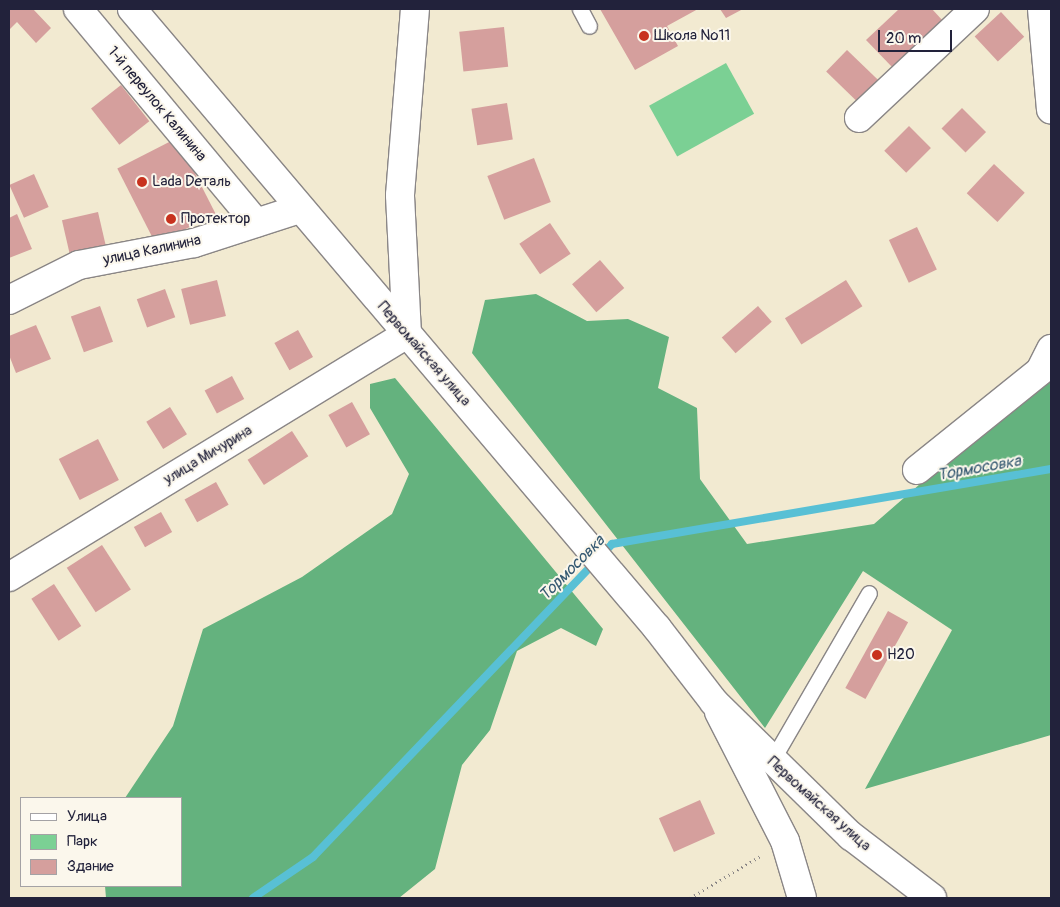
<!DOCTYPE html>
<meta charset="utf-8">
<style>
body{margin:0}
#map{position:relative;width:1060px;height:907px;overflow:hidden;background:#f2ead1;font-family:Pangolin,sans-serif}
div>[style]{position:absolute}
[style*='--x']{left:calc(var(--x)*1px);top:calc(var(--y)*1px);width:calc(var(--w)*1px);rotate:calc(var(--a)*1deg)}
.green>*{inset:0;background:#7bd094;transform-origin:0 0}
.forest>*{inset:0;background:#64b27e}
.stream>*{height:8px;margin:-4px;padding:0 4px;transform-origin:4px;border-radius:4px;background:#58c0d5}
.building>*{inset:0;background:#d59f9d;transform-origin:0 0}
.path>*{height:3px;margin-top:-1.5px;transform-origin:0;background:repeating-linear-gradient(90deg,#8a8686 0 1px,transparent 0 5px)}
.roads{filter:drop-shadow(1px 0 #8a8686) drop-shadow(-1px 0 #8a8686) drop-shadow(0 1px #8a8686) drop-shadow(0 -1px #8a8686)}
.lane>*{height:15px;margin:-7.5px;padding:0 7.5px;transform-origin:7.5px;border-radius:7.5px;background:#fff}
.street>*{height:28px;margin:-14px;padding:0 14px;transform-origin:14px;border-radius:14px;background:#fff}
.secondary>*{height:28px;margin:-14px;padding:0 14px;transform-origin:14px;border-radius:14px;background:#fff}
.dots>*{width:14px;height:14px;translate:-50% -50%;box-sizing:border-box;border:2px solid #fbf7ec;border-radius:50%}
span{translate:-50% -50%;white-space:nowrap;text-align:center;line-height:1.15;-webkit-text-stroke:4px #fbf7ec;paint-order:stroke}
.poi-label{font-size:15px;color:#22223b}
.left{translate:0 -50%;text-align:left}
.street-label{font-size:15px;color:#22223b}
.water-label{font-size:16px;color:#355971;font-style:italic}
.frame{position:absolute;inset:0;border:10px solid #22223b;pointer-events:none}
.legend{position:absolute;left:20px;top:797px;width:162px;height:90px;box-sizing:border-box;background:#fbf7ec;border:1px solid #a4a2a5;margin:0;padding:6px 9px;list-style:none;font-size:15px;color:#22223b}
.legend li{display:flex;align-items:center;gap:10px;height:25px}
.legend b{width:25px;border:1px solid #a4a2a5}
.scale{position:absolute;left:878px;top:30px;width:74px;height:22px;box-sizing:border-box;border:2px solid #22223b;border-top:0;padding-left:6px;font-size:15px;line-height:18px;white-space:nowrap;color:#22223b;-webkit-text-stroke:4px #fbf7ec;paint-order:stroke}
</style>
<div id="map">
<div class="green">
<i style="left:726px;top:63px;width:58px;height:88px;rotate:61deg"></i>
</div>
<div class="forest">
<i style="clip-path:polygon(536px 294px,587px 321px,628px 319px,669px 337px,658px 388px,697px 408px,700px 479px,747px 544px,874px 524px,1051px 370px,1051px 735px,865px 789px,952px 630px,863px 571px,765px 728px,472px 353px,485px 300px)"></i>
<i style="clip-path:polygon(395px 378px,603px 629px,596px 646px,561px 628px,517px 651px,490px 730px,462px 765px,435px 869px,399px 898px,106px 898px,105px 886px,181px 886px,181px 798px,125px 798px,173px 726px,203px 629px,302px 577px,392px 514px,409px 474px,370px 408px,370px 384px)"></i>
</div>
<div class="stream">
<i style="--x:253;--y:898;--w:73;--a:-34.3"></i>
<i style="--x:313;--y:857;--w:433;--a:-46.3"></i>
<i style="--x:612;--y:544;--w:445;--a:-9.7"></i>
</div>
<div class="building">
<i style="clip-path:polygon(9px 9px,33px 9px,51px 28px,36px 43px,17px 22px,9px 30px)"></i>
<i style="clip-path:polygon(600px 9px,698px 9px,667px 26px,678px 46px,635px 70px)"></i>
<i style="clip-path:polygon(720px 9px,743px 9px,726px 18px)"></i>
<i style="clip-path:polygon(899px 9px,932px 9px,943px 21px,893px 68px,866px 40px)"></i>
<i style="left:1001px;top:12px;width:34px;height:36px;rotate:47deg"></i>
<i style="left:504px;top:27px;width:40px;height:45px;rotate:84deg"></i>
<i style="left:847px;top:50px;width:43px;height:30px;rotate:44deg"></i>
<i style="left:121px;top:85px;width:46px;height:38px;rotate:52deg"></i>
<i style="left:507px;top:103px;width:37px;height:36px;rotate:81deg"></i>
<i style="left:962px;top:108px;width:34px;height:29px;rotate:45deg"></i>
<i style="left:909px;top:126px;width:31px;height:35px;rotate:45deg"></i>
<i style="left:177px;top:138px;width:85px;height:67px;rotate:63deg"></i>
<i style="left:534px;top:158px;width:47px;height:50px;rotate:69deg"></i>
<i style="left:994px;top:164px;width:42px;height:40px;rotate:43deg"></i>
<i style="left:34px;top:174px;width:36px;height:27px;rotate:66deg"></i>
<i style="left:98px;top:212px;width:37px;height:37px;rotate:77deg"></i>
<i style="clip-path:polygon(17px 214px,32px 249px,9px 258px,9px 218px)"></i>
<i style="left:550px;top:223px;width:37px;height:37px;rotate:56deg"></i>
<i style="left:917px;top:227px;width:47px;height:31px;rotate:65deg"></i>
<i style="left:600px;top:260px;width:37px;height:37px;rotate:49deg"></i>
<i style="left:217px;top:280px;width:37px;height:37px;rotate:76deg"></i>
<i style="left:846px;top:280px;width:31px;height:72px;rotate:58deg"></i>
<i style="left:165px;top:289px;width:30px;height:30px;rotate:70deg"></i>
<i style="left:100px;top:306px;width:38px;height:31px;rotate:70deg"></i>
<i style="left:758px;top:306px;width:21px;height:48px;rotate:49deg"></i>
<i style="clip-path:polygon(36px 325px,51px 359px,16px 373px,9px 355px,9px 336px)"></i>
<i style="left:298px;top:330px;width:31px;height:27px;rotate:61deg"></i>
<i style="left:232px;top:376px;width:26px;height:31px;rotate:62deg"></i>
<i style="left:352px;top:402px;width:37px;height:27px;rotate:61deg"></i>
<i style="left:170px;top:407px;width:32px;height:28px;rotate:58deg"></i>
<i style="left:292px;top:431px;width:30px;height:53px;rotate:57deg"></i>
<i style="left:98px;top:439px;width:46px;height:44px;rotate:63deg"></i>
<i style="left:216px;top:482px;width:26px;height:36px;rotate:61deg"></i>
<i style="left:161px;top:512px;width:23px;height:31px;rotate:61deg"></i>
<i style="left:102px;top:545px;width:53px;height:42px;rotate:57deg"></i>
<i style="left:54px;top:584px;width:50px;height:27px;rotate:57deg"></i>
<i style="left:888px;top:611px;width:23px;height:88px;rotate:29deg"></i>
<i style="left:700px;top:800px;width:37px;height:45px;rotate:66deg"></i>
</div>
<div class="path">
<i style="--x:690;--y:898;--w:84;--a:-30.8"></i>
</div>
<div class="roads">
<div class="lane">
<i style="--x:580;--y:9;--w:19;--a:62"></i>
<i style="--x:771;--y:762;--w:195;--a:-59.9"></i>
</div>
<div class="street">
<i style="--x:78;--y:9;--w:278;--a:50.2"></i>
<i style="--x:1042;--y:9;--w:101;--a:84.9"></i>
<i style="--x:859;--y:118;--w:159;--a:-43.2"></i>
<i style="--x:9;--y:300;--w:78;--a:-26.6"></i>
<i style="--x:79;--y:265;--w:117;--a:-10.8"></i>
<i style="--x:194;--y:243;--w:110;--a:-17.9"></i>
<i style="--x:917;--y:470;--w:158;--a:-38.8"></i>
<i style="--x:1040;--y:371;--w:25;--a:-63"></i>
<i style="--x:9;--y:577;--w:466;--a:-31.4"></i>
<i style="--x:407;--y:334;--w:139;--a:-92.9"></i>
<i style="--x:400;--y:195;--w:187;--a:-85.4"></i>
<i style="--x:719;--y:712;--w:145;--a:62.9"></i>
<i style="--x:785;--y:841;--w:59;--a:73.4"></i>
</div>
<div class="secondary">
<i style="--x:132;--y:9;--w:812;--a:49.7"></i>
<i style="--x:657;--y:628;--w:93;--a:52.4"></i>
<i style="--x:714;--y:702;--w:192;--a:44.4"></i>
<i style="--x:851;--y:836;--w:102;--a:37.4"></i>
</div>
</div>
<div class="dots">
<i style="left:644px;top:36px;background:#c8321e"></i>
<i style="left:142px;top:182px;background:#c8321e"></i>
<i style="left:171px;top:219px;background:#c8321e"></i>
<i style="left:877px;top:655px;background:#c8321e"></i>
</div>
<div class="poi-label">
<span class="left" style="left:654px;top:36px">Школа №11</span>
<span class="left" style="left:152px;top:182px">Lada Dеталь</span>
<span class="left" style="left:181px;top:219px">Протектор</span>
<span class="left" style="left:887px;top:655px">H2O</span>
</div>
<div class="street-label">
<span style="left:157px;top:104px;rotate:50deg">1-й переулок Калинина</span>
<span style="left:152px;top:250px;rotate:-12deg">улица Калинина</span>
<span style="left:424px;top:354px;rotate:49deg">Первомайская улица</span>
<span style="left:208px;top:455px;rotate:-31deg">улица Мичурина</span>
<span style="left:819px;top:804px;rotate:42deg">Первомайская улица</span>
</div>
<div class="water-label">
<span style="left:979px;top:468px;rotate:-10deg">Тормосовка</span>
<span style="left:572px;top:568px;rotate:-45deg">Тормосовка</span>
</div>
<div class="frame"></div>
<ul class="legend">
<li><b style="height:6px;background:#fff"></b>Улица</li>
<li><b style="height:14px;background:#7bd094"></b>Парк</li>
<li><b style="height:14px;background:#d59f9d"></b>Здание</li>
</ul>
<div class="scale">20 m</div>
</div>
